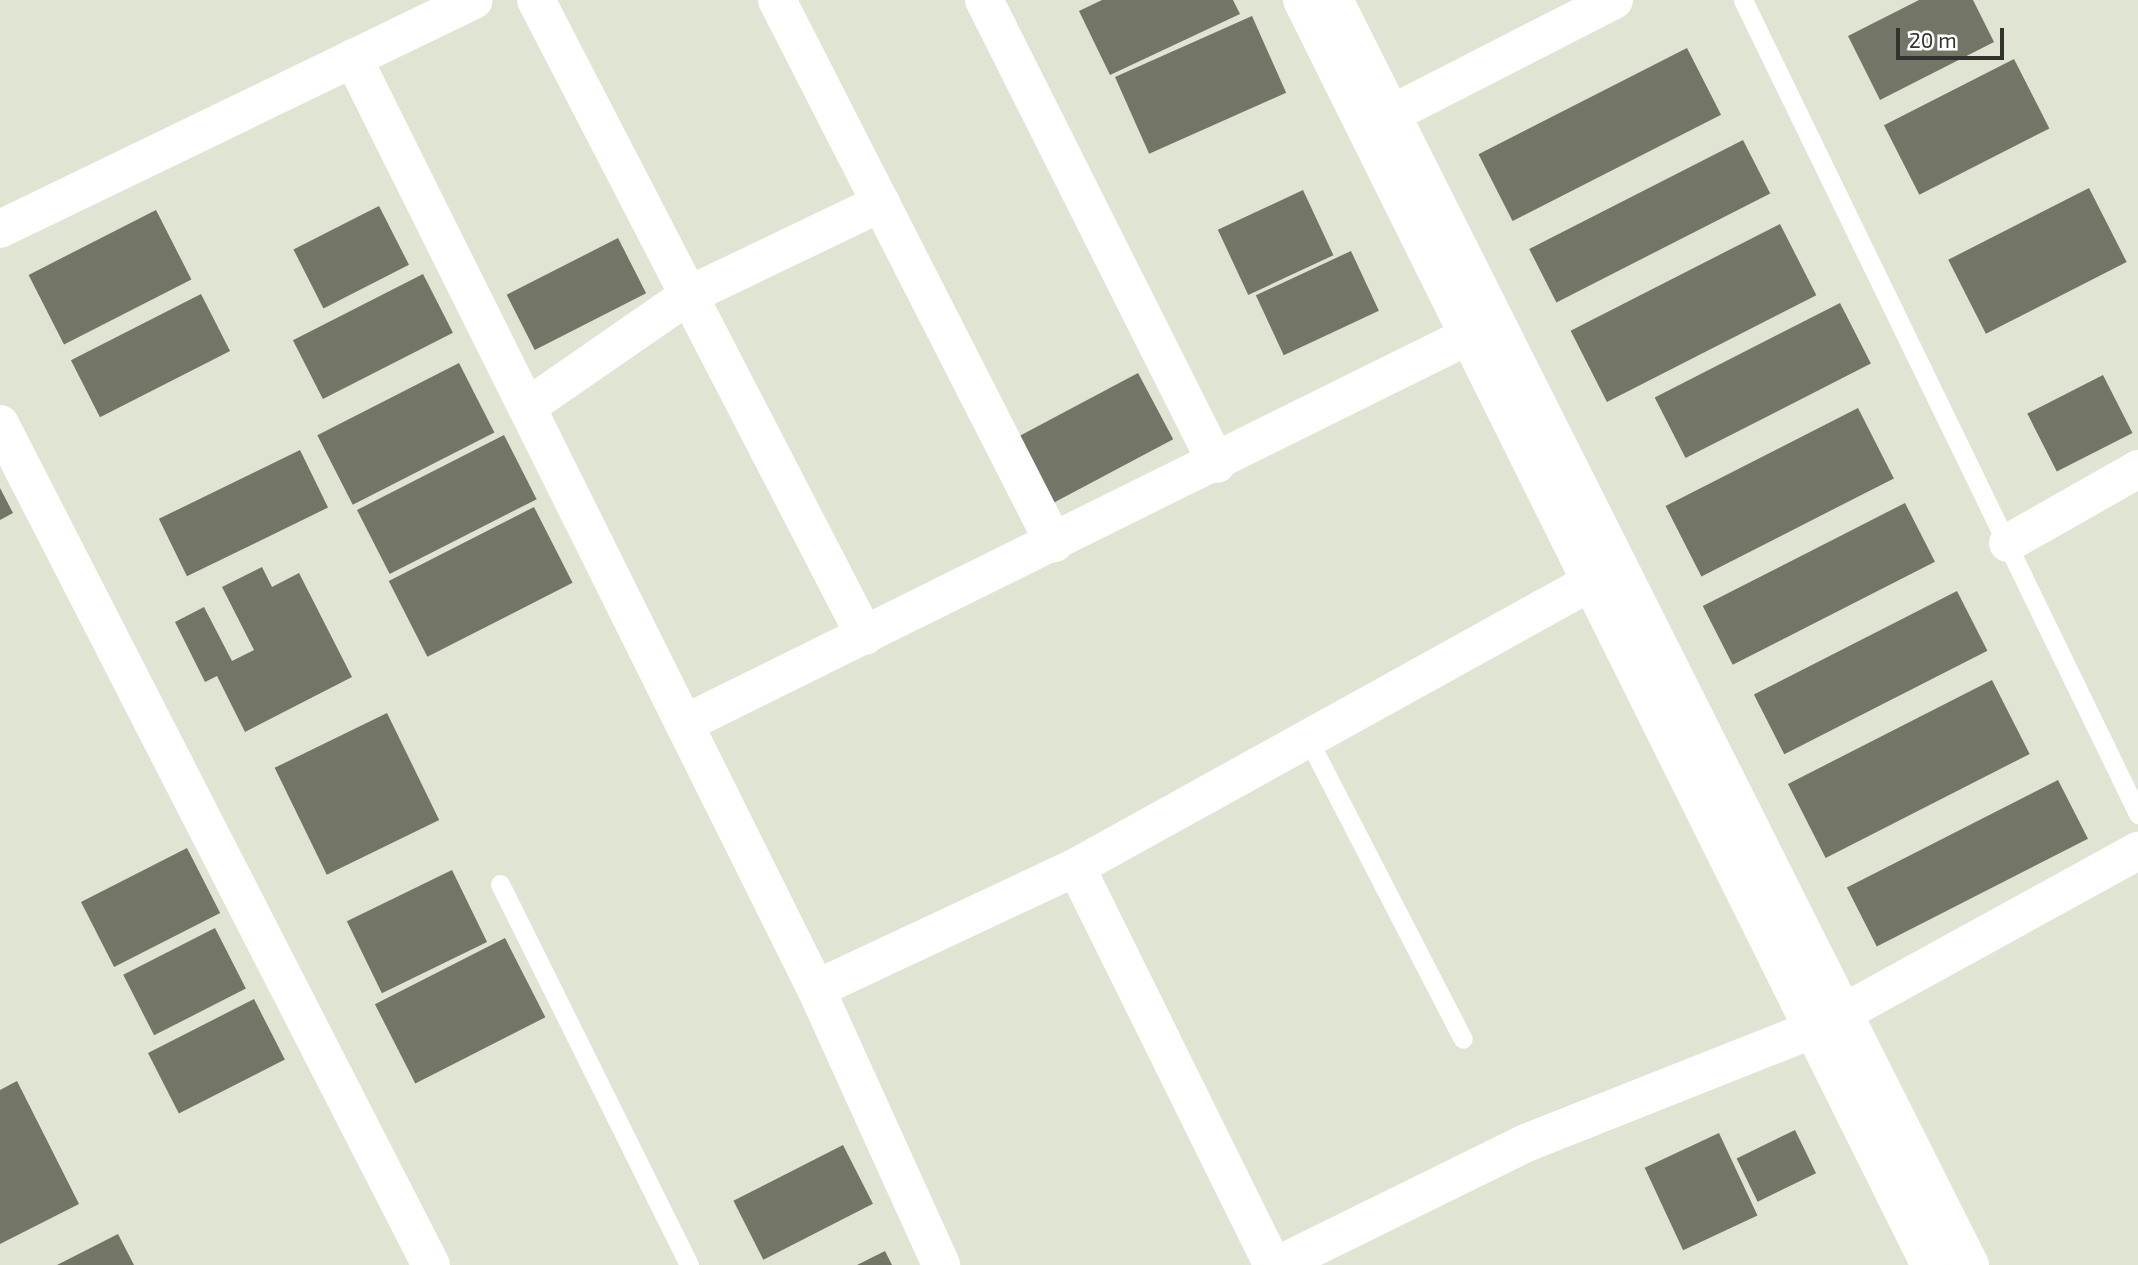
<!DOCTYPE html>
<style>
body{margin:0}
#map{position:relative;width:2138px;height:1265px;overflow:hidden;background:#e0e4d3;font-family:"Exo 2",sans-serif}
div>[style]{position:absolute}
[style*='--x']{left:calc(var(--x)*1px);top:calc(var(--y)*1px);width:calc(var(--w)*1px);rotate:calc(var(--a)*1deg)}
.building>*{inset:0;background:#737667;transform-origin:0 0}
.lane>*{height:19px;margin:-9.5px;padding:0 9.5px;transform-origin:9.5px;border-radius:9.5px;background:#fff}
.street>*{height:38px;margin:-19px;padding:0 19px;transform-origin:19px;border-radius:19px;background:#fff}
.secondary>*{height:38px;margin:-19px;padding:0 19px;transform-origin:19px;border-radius:19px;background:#fff}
span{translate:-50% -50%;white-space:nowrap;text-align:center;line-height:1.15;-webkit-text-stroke:7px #fff;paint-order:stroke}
.scale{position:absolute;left:1896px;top:28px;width:108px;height:32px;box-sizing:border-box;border:4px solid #32332d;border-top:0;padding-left:9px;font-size:21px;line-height:24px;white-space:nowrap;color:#32332d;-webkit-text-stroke:5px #fff;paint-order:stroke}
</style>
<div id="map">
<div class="building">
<i style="clip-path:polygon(1102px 0,1233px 0,1240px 14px,1110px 75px,1079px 11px)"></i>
<i style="clip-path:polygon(1919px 0,1973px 0,1994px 42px,1880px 100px,1848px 36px)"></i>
<i style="left:1252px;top:16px;width:84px;height:150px;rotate:66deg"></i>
<i style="left:1687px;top:48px;width:75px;height:234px;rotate:63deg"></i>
<i style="left:2014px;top:59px;width:78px;height:146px;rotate:63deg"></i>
<i style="left:1743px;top:140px;width:60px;height:240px;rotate:63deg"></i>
<i style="left:2089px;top:188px;width:83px;height:158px;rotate:63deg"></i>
<i style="left:1303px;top:190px;width:72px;height:94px;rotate:65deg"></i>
<i style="left:379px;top:206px;width:66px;height:96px;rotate:63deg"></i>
<i style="left:156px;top:210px;width:78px;height:143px;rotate:63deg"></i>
<i style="left:1780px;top:224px;width:80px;height:235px;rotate:63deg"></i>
<i style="left:618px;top:238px;width:62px;height:125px;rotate:63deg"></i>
<i style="left:1351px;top:251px;width:66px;height:105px;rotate:65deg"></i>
<i style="left:423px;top:274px;width:66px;height:146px;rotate:63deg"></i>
<i style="left:201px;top:294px;width:64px;height:146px;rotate:63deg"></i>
<i style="left:1840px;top:303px;width:68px;height:208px;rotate:63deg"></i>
<i style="left:459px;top:363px;width:78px;height:159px;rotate:63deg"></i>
<i style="left:1138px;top:373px;width:75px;height:137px;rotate:62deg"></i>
<i style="left:2103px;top:375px;width:65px;height:85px;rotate:63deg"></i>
<i style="left:1858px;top:408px;width:79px;height:216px;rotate:63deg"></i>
<i style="left:504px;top:435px;width:72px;height:165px;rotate:63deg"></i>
<i style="left:300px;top:450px;width:64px;height:157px;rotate:64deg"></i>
<i style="clip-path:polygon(0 488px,13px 513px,0 520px)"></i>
<i style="left:1905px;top:503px;width:66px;height:227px;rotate:63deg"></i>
<i style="left:534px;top:507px;width:85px;height:163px;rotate:63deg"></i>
<i style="clip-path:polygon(262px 567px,272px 587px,299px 573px,352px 677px,245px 732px,217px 676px,205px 682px,175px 622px,204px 607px,232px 661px,254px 650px,222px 587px)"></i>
<i style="left:1957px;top:591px;width:67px;height:228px;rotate:63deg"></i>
<i style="left:1992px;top:680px;width:83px;height:229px;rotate:63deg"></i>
<i style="left:387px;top:713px;width:119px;height:125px;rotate:64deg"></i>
<i style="left:2058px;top:780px;width:66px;height:237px;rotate:63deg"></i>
<i style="left:187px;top:848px;width:73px;height:119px;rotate:63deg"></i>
<i style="left:452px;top:870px;width:80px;height:117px;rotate:64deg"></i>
<i style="left:215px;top:928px;width:68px;height:103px;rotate:63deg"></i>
<i style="left:505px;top:938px;width:89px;height:146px;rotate:63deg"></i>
<i style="left:254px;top:999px;width:68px;height:119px;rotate:63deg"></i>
<i style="clip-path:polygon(17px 1081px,79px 1204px,0 1244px,0 1090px)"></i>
<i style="left:1795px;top:1130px;width:48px;height:65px;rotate:64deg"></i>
<i style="left:1719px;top:1133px;width:91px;height:82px;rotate:65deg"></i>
<i style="left:843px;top:1145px;width:66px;height:123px;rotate:63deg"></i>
<i style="clip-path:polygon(118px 1234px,134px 1265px,57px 1265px)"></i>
<i style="clip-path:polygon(885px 1251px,892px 1265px,857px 1265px)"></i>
</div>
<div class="lane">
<i style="--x:1743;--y:0;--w:905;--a:64.11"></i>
<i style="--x:1309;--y:741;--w:335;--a:62.7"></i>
<i style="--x:500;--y:884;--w:425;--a:63.6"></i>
</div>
<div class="street">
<i style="--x:536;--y:0;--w:716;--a:62.65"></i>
<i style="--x:777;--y:0;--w:610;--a:62.97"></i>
<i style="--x:984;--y:0;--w:519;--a:63.34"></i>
<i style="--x:353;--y:58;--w:1040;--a:63.56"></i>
<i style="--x:816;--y:989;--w:303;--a:65.6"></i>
<i style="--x:0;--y:229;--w:526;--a:-25.79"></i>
<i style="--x:527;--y:407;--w:197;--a:-34.7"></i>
<i style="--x:689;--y:295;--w:213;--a:-25.6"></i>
<i style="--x:0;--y:424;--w:945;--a:62.87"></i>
<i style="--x:2008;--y:543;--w:150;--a:-29.6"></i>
<i style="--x:684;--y:724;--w:873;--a:-26.33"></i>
<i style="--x:1076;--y:867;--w:444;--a:63.7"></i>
<i style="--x:816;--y:989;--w:287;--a:-25.1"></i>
<i style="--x:1076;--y:867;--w:619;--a:-28.96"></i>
<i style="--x:1278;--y:1265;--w:276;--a:-26.2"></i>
<i style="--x:1526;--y:1143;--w:310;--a:-21.6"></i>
<i style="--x:1814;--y:1029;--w:370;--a:-28.8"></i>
</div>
<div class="secondary">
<i style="--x:1302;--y:0;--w:1412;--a:63.6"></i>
<i style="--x:1334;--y:0;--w:1416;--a:63.31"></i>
<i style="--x:1370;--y:125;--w:274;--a:-27.1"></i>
</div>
<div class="scale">20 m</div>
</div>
